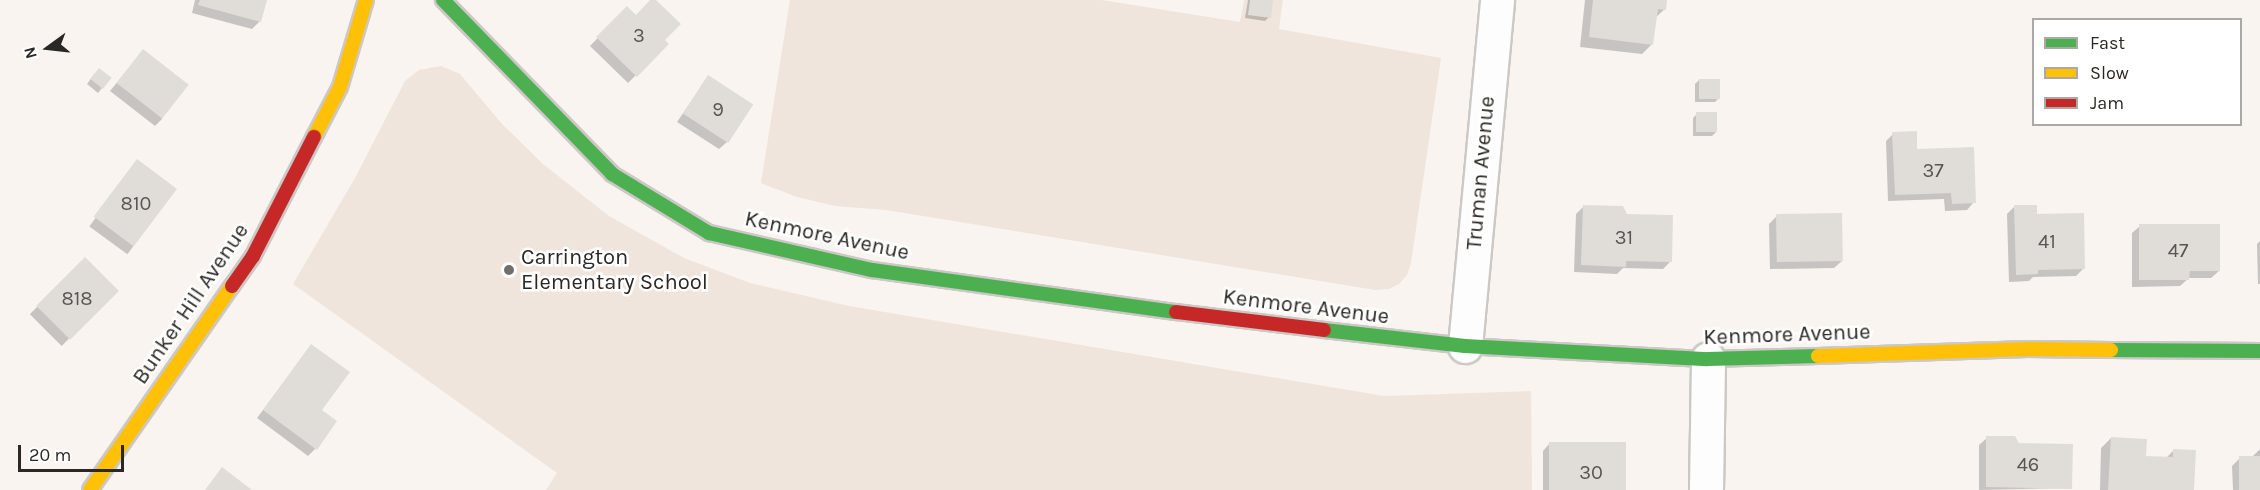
<!DOCTYPE html>
<style>
body{margin:0}
#map{position:relative;width:2260px;height:490px;overflow:hidden;background:#f9f4f0;font-family:Karla,sans-serif}
div>[style]{position:absolute}
[style*='--x']{left:calc(var(--x)*1px);top:calc(var(--y)*1px);width:calc(var(--w)*1px);rotate:calc(var(--a)*1deg)}
.built>*{inset:0;background:#efe5dc}
.shadow>*{inset:0;background:#0003;transform-origin:0 0}
.building>*{inset:0;background:#e0ddd9;transform-origin:0 0}
.roads{filter:drop-shadow(2px 0 #cbc8c5) drop-shadow(-2px 0 #cbc8c5) drop-shadow(0 2px #cbc8c5) drop-shadow(0 -2px #cbc8c5)}
.street>*{height:33px;margin:-16.5px;padding:0 16.5px;transform-origin:16.5px;border-radius:16.5px;background:#fefdfd}
.fast>*{height:14px;margin:-7px;padding:0 7px;transform-origin:7px;border-radius:7px;background:#4caf50}
.slow>*{height:14px;margin:-7px;padding:0 7px;transform-origin:7px;border-radius:7px;background:#ffc107}
.jam>*{height:14px;margin:-7px;padding:0 7px;transform-origin:7px;border-radius:7px;background:#c62828}
.dots>*{width:16px;height:16px;translate:-50% -50%;box-sizing:border-box;border:3px solid #fff;border-radius:50%}
span{translate:-50% -50%;white-space:nowrap;text-align:center;line-height:1.15;-webkit-text-stroke:5px #fff;paint-order:stroke}
.number-label{font-size:20px;color:#585652}
.number-label span{-webkit-text-stroke-width:0}
.street-label{font-size:22px;color:#2a2824}
.poi-label{font-size:22px;color:#2a2824}
.left{translate:0 -50%;text-align:left}
.legend{position:absolute;left:2032px;top:18px;width:210px;height:108px;box-sizing:border-box;background:#fff;border:2px solid #aaa9a7;margin:0;padding:8px 10px;list-style:none;font-size:18px;color:#2a2824}
.legend li{display:flex;align-items:center;gap:12px;height:30px}
.legend b{width:30px;border:2px solid #aaa9a7}
.north{position:absolute;left:18px;top:18px;width:60px;height:60px;-webkit-text-stroke:4px #fff;paint-order:stroke;rotate:255deg;font-size:16px;font-weight:700;line-height:24px;text-align:center;color:#2a2824}
.north::after{content:'';display:block;margin:auto;width:21px;height:27px;background:#2a2824;clip-path:polygon(50% 0,100% 100%,50% 72%,0 100%)}
.scale{position:absolute;left:18px;top:445px;width:106px;height:27px;box-sizing:border-box;border:3px solid #2a2824;border-top:0;padding-left:8px;font-size:18px;line-height:21px;white-space:nowrap;color:#2a2824;-webkit-text-stroke:4px #fff;paint-order:stroke}
</style>
<div id="map">
<div class="built">
<i style="clip-path:polygon(790px 0,1102px 0,1240px 22px,1244px 0,1283px 0,1279px 29px,1441px 58px,1411px 263px,1407px 275px,1399px 284px,1389px 289px,1375px 290px,886px 210px,835px 206px,797px 197px,761px 183px)"></i>
<i style="clip-path:polygon(441px 66px,460px 74px,502px 124px,543px 164px,609px 216px,684px 258px,750px 283px,849px 306px,1384px 396px,1531px 391px,1532px 490px,546px 490px,557px 473px,293px 284px,355px 178px,405px 81px,419px 70px)"></i>
</div>
<div class="shadow">
<i style="clip-path:polygon(195px 0,265px 0,260px 21px,252px 29px,192px 13px)"></i>
<i style="clip-path:polygon(652px 0,663px 40px,667px 44px,628px 83px,590px 46px,627px 8px,636px 17px)"></i>
<i style="clip-path:polygon(1248px 0,1271px 0,1269px 17px,1265px 21px,1245px 18px)"></i>
<i style="clip-path:polygon(1585px 0,1666px 0,1665px 9px,1655px 18px,1652px 44px,1642px 54px,1580px 47px)"></i>
<i style="clip-path:polygon(143px 51px,162px 119px,155px 126px,110px 91px)"></i>
<i style="clip-path:polygon(95px 73px,110px 78px,98px 93px,87px 84px)"></i>
<i style="clip-path:polygon(708px 77px,727px 142px,719px 149px,677px 122px)"></i>
<i style="clip-path:polygon(1699px 80px,1719px 98px,1715px 102px,1695px 102px,1695px 84px)"></i>
<i style="clip-path:polygon(1697px 114px,1716px 132px,1712px 136px,1693px 136px,1693px 118px)"></i>
<i style="clip-path:polygon(1893px 134px,1916px 151px,1974px 202px,1967px 210px,1945px 211px,1944px 199px,1888px 201px,1886px 141px)"></i>
<i style="left:137px;top:161px;width:47px;height:81px;rotate:36deg"></i>
<i style="clip-path:polygon(2015px 206px,2036px 216px,2083px 269px,2076px 276px,2033px 277px,2029px 281px,2009px 282px,2007px 214px)"></i>
<i style="clip-path:polygon(1583px 207px,1626px 216px,1670px 262px,1663px 269px,1623px 268px,1617px 274px,1574px 272px,1576px 214px)"></i>
<i style="clip-path:polygon(1777px 216px,1842px 261px,1834px 268px,1770px 269px,1769px 224px)"></i>
<i style="clip-path:polygon(2140px 226px,2219px 271px,2211px 278px,2189px 278px,2180px 286px,2132px 287px,2132px 233px)"></i>
<i style="clip-path:polygon(2260px 241px,2260px 284px,2258px 284px,2257px 244px)"></i>
<i style="left:85px;top:259px;width:45px;height:78px;rotate:45deg"></i>
<i style="clip-path:polygon(311px 346px,315px 449px,308px 456px,257px 418px)"></i>
<i style="clip-path:polygon(1987px 438px,2018px 445px,2071px 488px,1979px 490px,1979px 445px)"></i>
<i style="clip-path:polygon(2111px 438px,2144px 457px,2166px 458px,2173px 451px,2193px 490px,2100px 490px,2101px 448px)"></i>
<i style="clip-path:polygon(1550px 443px,1624px 490px,1543px 490px,1543px 451px)"></i>
<i style="clip-path:polygon(2260px 449px,2260px 490px,2233px 490px,2232px 466px,2240px 458px,2252px 457px)"></i>
</div>
<div class="building">
<i style="clip-path:polygon(200px 0,267px 0,261px 22px,198px 5px)"></i>
<i style="clip-path:polygon(650px 0,656px 0,681px 24px,665px 40px,669px 44px,637px 77px,596px 37px,627px 6px,636px 15px)"></i>
<i style="clip-path:polygon(1250px 0,1273px 0,1271px 18px,1248px 15px)"></i>
<i style="clip-path:polygon(1593px 0,1667px 0,1666px 10px,1658px 9px,1653px 45px,1589px 37px)"></i>
<i style="left:143px;top:49px;width:58px;height:43px;rotate:38deg"></i>
<i style="left:99px;top:68px;width:16px;height:14px;rotate:38deg"></i>
<i style="left:708px;top:75px;width:54px;height:46px;rotate:33deg"></i>
<i style="left:1699px;top:79px;width:21px;height:20px"></i>
<i style="left:1717px;top:112px;width:20px;height:21px;rotate:90deg"></i>
<i style="clip-path:polygon(1917px 131px,1917px 149px,1974px 147px,1976px 203px,1952px 204px,1951px 193px,1895px 195px,1892px 132px)"></i>
<i style="left:137px;top:159px;width:50px;height:72px;rotate:37deg"></i>
<i style="clip-path:polygon(1583px 205px,1623px 206px,1627px 214px,1673px 215px,1672px 262px,1626px 261px,1626px 267px,1581px 265px)"></i>
<i style="clip-path:polygon(2014px 205px,2037px 205px,2037px 214px,2084px 213px,2085px 269px,2038px 270px,2038px 274px,2016px 275px)"></i>
<i style="left:1842px;top:213px;width:48px;height:66px;rotate:89deg"></i>
<i style="clip-path:polygon(2139px 224px,2220px 224px,2220px 271px,2190px 271px,2189px 280px,2139px 280px)"></i>
<i style="left:85px;top:257px;width:48px;height:69px;rotate:45deg"></i>
<i style="clip-path:polygon(311px 344px,350px 372px,322px 410px,337px 421px,317px 450px,263px 410px)"></i>
<i style="clip-path:polygon(1986px 436px,2015px 436px,2019px 443px,2073px 444px,2072px 489px,1986px 487px)"></i>
<i style="clip-path:polygon(2111px 437px,2147px 439px,2146px 456px,2173px 457px,2173px 449px,2196px 450px,2194px 490px,2108px 490px)"></i>
<i style="left:1549px;top:442px;width:77px;height:48px"></i>
<i style="left:2260px;top:456px;width:34px;height:21px;rotate:90deg"></i>
<i style="clip-path:polygon(222px 467px,252px 490px,205px 490px)"></i>
</div>
<div class="roads">
<div class="street">
<i style="--x:1465;--y:346;--w:347;--a:-84.7"></i>
<i style="--x:1706;--y:490;--w:131;--a:-89.1"></i>
</div>
<div class="fast">
<i style="--x:443;--y:0;--w:243;--a:45.8"></i>
<i style="--x:612;--y:174;--w:114;--a:31.3"></i>
<i style="--x:709;--y:233;--w:167;--a:12.8"></i>
<i style="--x:872;--y:270;--w:307;--a:7.9"></i>
<i style="--x:1324;--y:330;--w:142;--a:6.5"></i>
<i style="--x:1465;--y:346;--w:243;--a:3.1"></i>
<i style="--x:1708;--y:359;--w:110;--a:-1.6"></i>
<i style="--x:2111;--y:350;--w:149;--a:0.4"></i>
</div>
<div class="slow">
<i style="--x:314;--y:137;--w:56;--a:-62.5"></i>
<i style="--x:340;--y:87;--w:91;--a:-73.4"></i>
<i style="--x:1818;--y:356;--w:210;--a:-1.9"></i>
<i style="--x:2028;--y:349;--w:83;--a:0.7"></i>
<i style="--x:90;--y:490;--w:249;--a:-55.2"></i>
</div>
<div class="jam">
<i style="--x:232;--y:286;--w:37;--a:-55"></i>
<i style="--x:253;--y:256;--w:134;--a:-62.9"></i>
<i style="--x:1176;--y:312;--w:149;--a:6.9"></i>
</div>
</div>
<div class="dots">
<i style="left:509px;top:270px;background:#726f6b"></i>
</div>
<div class="number-label">
<span style="left:639px;top:35px">3</span>
<span style="left:718px;top:109px">9</span>
<span style="left:1933px;top:170px">37</span>
<span style="left:136px;top:203px">810</span>
<span style="left:1624px;top:237px">31</span>
<span style="left:2047px;top:241px">41</span>
<span style="left:2178px;top:250px">47</span>
<span style="left:77px;top:298px">818</span>
<span style="left:2028px;top:464px">46</span>
<span style="left:1591px;top:472px">30</span>
</div>
<div class="street-label">
<span style="left:1481px;top:173px;rotate:-85deg">Truman Avenue</span>
<span style="left:827px;top:236px;rotate:12deg">Kenmore Avenue</span>
<span style="left:191px;top:304px;rotate:-56deg">Bunker Hill Avenue</span>
<span style="left:1306px;top:307px;rotate:7deg">Kenmore Avenue</span>
<span style="left:1787px;top:335px;rotate:-2deg">Kenmore Avenue</span>
</div>
<div class="poi-label">
<span class="left" style="left:521px;top:270px">Carrington<br>Elementary School</span>
</div>
<ul class="legend">
<li><b style="height:8px;background:#4caf50"></b>Fast</li>
<li><b style="height:8px;background:#ffc107"></b>Slow</li>
<li><b style="height:8px;background:#c62828"></b>Jam</li>
</ul>
<div class="north">N</div>
<div class="scale">20 m</div>
</div>
